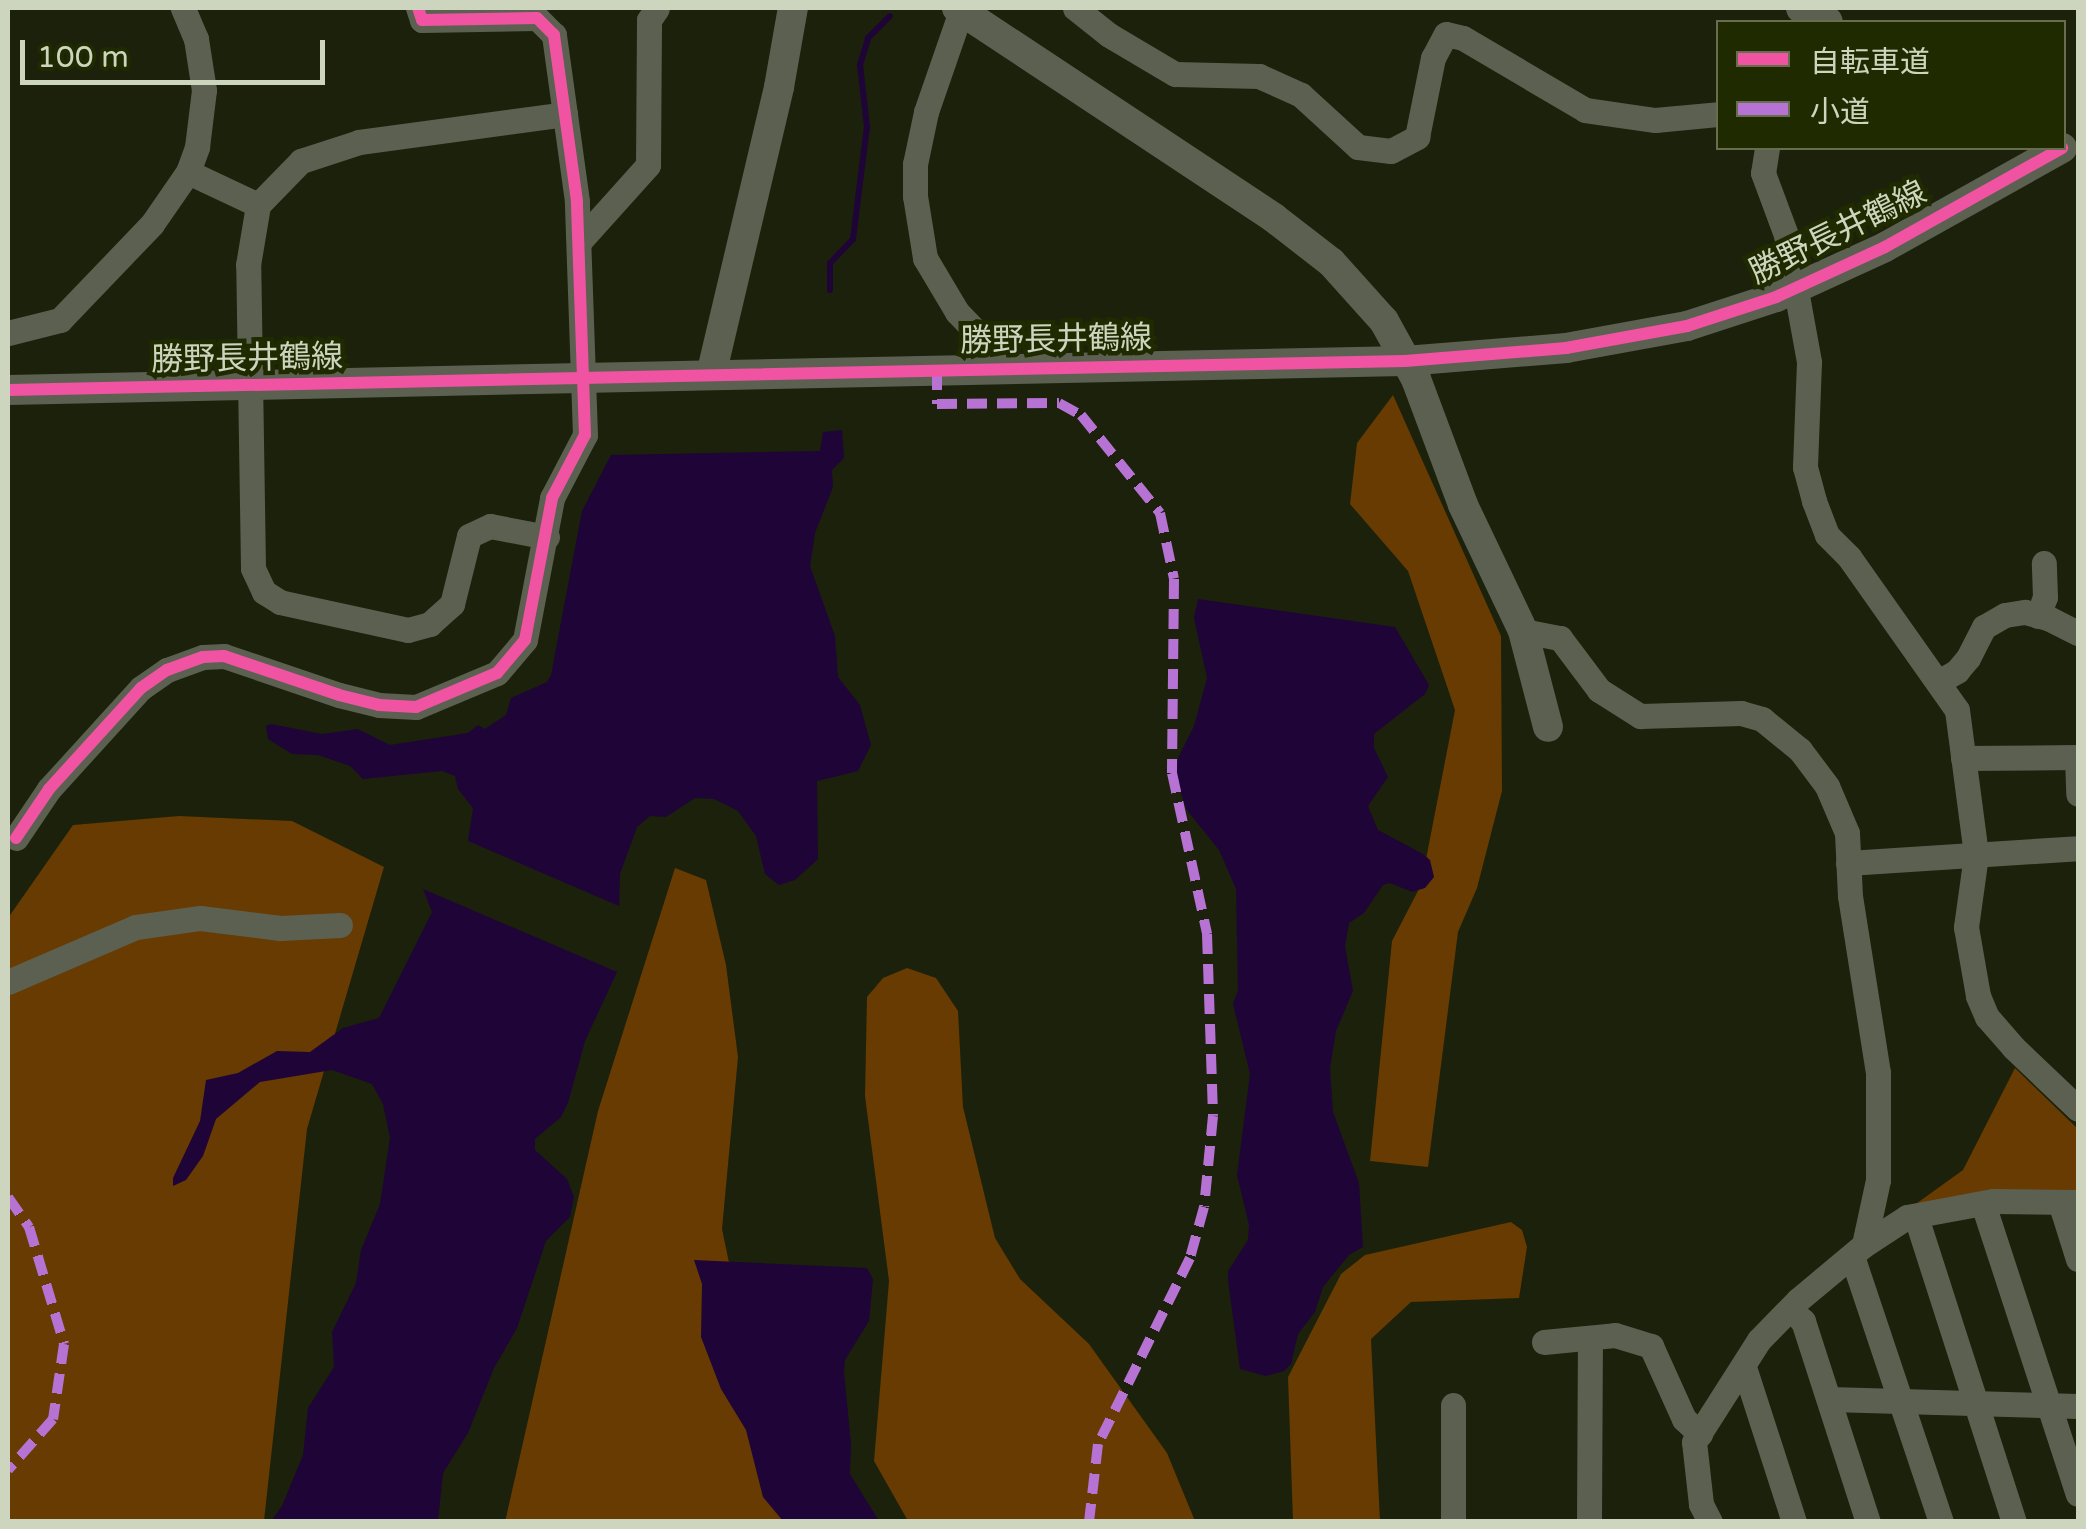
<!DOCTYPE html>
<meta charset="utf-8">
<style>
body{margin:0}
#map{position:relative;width:2086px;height:1529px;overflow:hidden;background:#1b210a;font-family:"Varela Round","Noto Sans JP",sans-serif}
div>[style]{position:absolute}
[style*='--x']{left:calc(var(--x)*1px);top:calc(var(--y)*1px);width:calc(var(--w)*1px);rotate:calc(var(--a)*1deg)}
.green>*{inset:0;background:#673b01}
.water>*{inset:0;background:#1f0437}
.stream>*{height:6px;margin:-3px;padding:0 3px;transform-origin:3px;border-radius:3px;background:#1f0437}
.minor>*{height:25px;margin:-12.5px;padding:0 12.5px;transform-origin:12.5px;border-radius:12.5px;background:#5c6051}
.tertiary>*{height:30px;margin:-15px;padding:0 15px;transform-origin:15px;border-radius:15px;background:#5c6051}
.quiet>*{height:10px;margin-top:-5px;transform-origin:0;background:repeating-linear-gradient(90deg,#b673d3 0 20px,transparent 0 30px)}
.cycleway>*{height:12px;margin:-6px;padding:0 6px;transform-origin:6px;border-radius:6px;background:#f153a3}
span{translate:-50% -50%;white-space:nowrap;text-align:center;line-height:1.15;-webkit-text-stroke:9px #202a01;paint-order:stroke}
.street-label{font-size:32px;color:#ced5bf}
.frame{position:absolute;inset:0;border:10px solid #ced5bf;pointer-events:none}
.legend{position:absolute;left:1716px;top:20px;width:350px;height:130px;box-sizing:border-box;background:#202a01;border:2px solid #666e4d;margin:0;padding:12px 18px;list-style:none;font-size:30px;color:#ced5bf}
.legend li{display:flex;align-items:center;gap:20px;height:50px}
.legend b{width:50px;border:2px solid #666e4d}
.scale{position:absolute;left:20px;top:40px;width:305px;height:45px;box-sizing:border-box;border:5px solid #ced5bf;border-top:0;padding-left:12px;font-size:30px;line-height:35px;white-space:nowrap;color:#ced5bf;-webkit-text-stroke:8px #202a01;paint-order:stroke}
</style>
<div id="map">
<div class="green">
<i style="clip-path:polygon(1393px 395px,1501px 636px,1502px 791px,1477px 888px,1458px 932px,1428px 1167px,1370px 1161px,1392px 941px,1421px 885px,1455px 710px,1408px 571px,1350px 504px,1357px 443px)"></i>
<i style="clip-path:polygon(179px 816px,292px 821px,384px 867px,307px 1129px,264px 1521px,8px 1522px,8px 918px,73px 825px)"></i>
<i style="clip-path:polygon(675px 868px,706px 880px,726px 965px,738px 1057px,722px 1229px,762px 1421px,816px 1521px,505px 1522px,598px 1111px)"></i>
<i style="clip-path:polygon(907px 968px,936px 978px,958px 1011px,963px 1107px,995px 1238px,1020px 1279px,1089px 1344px,1167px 1453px,1195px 1521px,908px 1521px,874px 1461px,889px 1281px,865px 1096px,867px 997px,883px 978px)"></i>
<i style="clip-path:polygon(2015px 1068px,2078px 1129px,2078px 1193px,1913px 1206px,1963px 1170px)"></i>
<i style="clip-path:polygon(1511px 1222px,1522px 1230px,1527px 1247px,1519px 1298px,1411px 1302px,1371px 1339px,1380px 1521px,1293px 1521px,1288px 1377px,1341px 1274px,1365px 1255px)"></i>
</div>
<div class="water">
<i style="clip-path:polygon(842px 430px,844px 458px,832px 470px,833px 487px,815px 533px,810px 566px,835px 636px,838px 677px,860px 705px,871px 745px,858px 771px,817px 781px,818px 859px,795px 880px,779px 885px,765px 874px,756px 836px,738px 811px,714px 799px,695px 798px,666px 817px,650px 816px,637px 827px,620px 874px,619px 906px,468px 841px,473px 808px,458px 789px,455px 776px,442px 771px,363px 779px,350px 766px,318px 755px,292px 754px,268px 739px,266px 726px,271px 724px,322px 734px,358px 729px,390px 745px,468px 733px,478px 725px,485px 729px,506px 715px,511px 698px,547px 682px,551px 675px,582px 511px,611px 455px,820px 451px,823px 432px)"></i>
<i style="clip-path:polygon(1198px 599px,1395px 627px,1429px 685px,1425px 694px,1374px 734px,1374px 748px,1388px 777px,1368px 806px,1378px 830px,1423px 854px,1430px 860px,1434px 877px,1425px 888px,1412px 892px,1390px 883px,1383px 885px,1364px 913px,1349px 923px,1345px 946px,1353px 991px,1336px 1031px,1330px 1068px,1333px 1112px,1359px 1183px,1363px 1247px,1349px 1255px,1323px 1287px,1315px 1312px,1298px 1334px,1291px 1364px,1284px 1371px,1266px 1376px,1240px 1369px,1228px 1281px,1228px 1271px,1248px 1240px,1249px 1225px,1237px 1175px,1250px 1074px,1233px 1004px,1238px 990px,1236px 889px,1219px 850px,1186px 809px,1176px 776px,1176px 762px,1194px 726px,1207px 678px,1194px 618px)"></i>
<i style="clip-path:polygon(423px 889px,617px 972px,585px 1041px,568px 1103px,561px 1117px,535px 1139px,535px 1150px,567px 1179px,574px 1197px,570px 1217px,546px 1241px,517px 1328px,494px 1368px,468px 1433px,443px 1473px,438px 1521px,271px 1521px,282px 1506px,303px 1455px,308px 1408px,334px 1367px,332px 1332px,356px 1283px,361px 1250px,380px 1204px,390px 1138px,383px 1104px,372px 1084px,332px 1070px,260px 1082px,216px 1119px,203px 1156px,186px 1180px,173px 1186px,173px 1178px,200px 1121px,206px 1080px,238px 1073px,277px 1051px,310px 1052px,343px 1028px,379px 1018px,432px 912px)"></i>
<i style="clip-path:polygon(694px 1260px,867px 1268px,873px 1279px,869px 1321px,845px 1360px,844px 1372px,851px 1444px,850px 1474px,879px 1521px,783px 1521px,763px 1497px,746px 1430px,721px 1389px,701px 1337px,702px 1284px)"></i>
</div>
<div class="stream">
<i style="--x:830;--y:290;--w:27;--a:-90"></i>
<i style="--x:830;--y:263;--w:33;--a:-46"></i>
<i style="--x:853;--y:239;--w:113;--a:-82.9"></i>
<i style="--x:867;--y:127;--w:62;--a:-96.4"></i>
<i style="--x:860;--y:65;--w:28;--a:-73"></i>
<i style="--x:868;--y:38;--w:31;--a:-45"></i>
</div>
<div class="minor">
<i style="--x:962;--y:8;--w:110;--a:109.1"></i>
<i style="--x:926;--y:112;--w:53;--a:101.9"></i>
<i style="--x:915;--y:164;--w:32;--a:90"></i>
<i style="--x:915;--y:196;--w:63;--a:80.8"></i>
<i style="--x:925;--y:258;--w:63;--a:59.3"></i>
<i style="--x:957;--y:312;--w:42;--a:46"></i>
<i style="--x:986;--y:342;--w:27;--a:84"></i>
<i style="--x:1075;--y:8;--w:43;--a:38.5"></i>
<i style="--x:1109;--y:35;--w:77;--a:30.6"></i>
<i style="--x:1175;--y:74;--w:84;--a:1.4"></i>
<i style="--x:1259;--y:76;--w:46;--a:24.3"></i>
<i style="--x:1301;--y:95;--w:77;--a:42.4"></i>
<i style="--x:1358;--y:147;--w:33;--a:7"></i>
<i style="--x:1391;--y:151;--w:30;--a:-28"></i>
<i style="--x:1417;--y:137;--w:81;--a:-78.6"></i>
<i style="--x:1433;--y:58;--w:27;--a:-62"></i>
<i style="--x:1446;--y:34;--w:17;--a:13"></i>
<i style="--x:1463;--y:38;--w:142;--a:30.5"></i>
<i style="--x:1585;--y:110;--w:71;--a:8.1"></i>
<i style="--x:1655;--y:120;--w:63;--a:-5.4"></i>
<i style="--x:1767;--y:148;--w:25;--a:99"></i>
<i style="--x:1763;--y:173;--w:66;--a:69.6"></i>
<i style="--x:1786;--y:235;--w:129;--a:79.7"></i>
<i style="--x:1809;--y:362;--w:105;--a:92.2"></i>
<i style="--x:1805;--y:467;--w:35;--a:75"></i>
<i style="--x:1814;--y:501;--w:36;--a:69"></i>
<i style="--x:1827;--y:535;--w:31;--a:45"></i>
<i style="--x:1849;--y:557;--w:187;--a:54.8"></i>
<i style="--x:1957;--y:710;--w:146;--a:82.5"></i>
<i style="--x:1976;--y:855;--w:73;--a:97.9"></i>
<i style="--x:1966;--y:927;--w:70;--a:80.1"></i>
<i style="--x:1978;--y:996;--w:23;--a:67"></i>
<i style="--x:1987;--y:1017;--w:41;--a:48.9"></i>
<i style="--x:2014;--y:1048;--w:88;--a:43.6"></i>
<i style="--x:188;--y:172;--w:77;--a:25.2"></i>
<i style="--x:579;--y:242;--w:103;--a:-48.1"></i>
<i style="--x:648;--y:165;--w:145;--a:-89.6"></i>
<i style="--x:649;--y:20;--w:14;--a:-56"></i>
<i style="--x:8;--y:333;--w:54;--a:-14"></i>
<i style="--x:60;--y:320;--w:133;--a:-46.2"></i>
<i style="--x:152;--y:224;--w:63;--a:-55.3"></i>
<i style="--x:188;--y:172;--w:27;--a:-70"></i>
<i style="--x:197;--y:147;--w:57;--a:-83"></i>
<i style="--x:204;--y:90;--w:52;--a:-98.9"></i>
<i style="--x:196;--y:39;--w:34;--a:-113"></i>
<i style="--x:547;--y:537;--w:58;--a:-169.1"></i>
<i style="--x:490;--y:526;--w:23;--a:155"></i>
<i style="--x:469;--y:536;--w:70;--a:104"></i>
<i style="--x:452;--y:604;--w:30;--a:138"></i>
<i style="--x:430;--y:624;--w:23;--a:165"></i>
<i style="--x:408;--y:630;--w:131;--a:-167.7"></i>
<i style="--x:280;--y:602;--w:19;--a:-148"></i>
<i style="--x:264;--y:592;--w:26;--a:-115"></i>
<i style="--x:253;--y:568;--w:303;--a:-90.9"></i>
<i style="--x:248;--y:265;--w:61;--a:-80.5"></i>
<i style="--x:258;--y:205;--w:62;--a:-45.7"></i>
<i style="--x:301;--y:161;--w:61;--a:-18.1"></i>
<i style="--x:359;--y:142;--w:208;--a:-7.7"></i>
<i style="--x:2038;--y:616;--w:20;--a:-70"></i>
<i style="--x:2045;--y:597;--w:34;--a:-92"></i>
<i style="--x:1523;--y:631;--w:38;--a:11"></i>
<i style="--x:1560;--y:638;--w:65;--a:53.1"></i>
<i style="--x:1599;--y:690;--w:49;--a:32.4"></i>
<i style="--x:1640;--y:716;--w:101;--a:-1.7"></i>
<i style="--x:1741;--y:713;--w:22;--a:16"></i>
<i style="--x:1762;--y:719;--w:49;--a:39.2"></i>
<i style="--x:1800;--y:750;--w:45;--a:53.1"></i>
<i style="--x:1827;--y:786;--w:51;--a:66.9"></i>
<i style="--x:1847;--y:833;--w:63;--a:87.3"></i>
<i style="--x:1850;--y:896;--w:179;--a:81"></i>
<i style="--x:1878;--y:1073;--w:107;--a:90"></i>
<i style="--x:1878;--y:1180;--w:66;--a:102.2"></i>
<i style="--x:1940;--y:681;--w:20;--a:-30"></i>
<i style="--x:1957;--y:671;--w:17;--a:-50"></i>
<i style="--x:1968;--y:658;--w:35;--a:-63"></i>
<i style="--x:1984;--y:627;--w:24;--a:-30"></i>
<i style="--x:2005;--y:615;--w:20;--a:-9"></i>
<i style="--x:2025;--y:612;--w:24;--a:15"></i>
<i style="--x:2048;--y:618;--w:34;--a:27"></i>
<i style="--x:2077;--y:757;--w:37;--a:88"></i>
<i style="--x:1963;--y:758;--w:115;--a:-0.5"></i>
<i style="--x:16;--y:838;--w:59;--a:-56"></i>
<i style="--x:49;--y:789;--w:137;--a:-47.7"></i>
<i style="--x:141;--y:688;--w:32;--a:-35"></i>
<i style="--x:167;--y:670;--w:38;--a:-20"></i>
<i style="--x:203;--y:657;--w:21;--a:-3"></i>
<i style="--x:224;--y:656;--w:121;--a:18.7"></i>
<i style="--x:339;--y:695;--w:41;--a:14"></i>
<i style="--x:379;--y:705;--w:37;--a:3"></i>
<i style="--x:416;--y:707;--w:88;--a:-22.8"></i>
<i style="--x:497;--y:673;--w:43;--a:-49.7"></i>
<i style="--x:525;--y:640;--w:145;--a:-79.2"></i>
<i style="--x:552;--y:498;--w:71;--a:-62.4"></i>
<i style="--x:585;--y:435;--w:234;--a:-92"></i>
<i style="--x:577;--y:201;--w:168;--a:-97.9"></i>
<i style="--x:554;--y:35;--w:24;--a:-135"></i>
<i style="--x:537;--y:18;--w:115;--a:179"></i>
<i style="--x:422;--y:20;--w:13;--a:-108"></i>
<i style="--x:1848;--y:863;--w:230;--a:-3.7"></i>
<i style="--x:8;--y:982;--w:139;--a:-23.3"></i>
<i style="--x:136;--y:927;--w:65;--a:-8"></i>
<i style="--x:200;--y:918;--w:81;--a:7.1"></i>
<i style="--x:280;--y:928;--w:60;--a:-2.9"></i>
<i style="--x:2060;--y:1202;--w:60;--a:72.5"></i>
<i style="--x:1983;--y:1204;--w:305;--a:71.9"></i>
<i style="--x:1916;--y:1217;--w:320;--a:72.2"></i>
<i style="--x:1852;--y:1256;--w:280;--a:71.5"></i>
<i style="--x:1790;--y:1309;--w:18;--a:43"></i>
<i style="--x:1803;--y:1321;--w:211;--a:72.1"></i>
<i style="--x:1544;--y:1342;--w:71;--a:-5.6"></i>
<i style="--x:1615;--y:1335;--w:38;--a:17"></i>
<i style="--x:1651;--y:1346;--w:80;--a:65.7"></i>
<i style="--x:1684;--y:1419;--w:22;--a:43"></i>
<i style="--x:1744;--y:1367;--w:163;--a:72.1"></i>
<i style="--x:1829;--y:1399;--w:249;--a:1.6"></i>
<i style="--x:1453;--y:1522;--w:117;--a:-90"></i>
<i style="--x:1589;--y:1522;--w:182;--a:-89.7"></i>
<i style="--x:1710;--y:1522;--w:20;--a:-117"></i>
<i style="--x:1701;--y:1504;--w:62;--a:-96.4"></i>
<i style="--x:1694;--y:1442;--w:121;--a:-57.5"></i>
<i style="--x:1759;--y:1340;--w:56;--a:-45.7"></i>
<i style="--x:1798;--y:1300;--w:86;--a:-39.8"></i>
<i style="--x:1864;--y:1245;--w:51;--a:-33.1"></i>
<i style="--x:1907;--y:1217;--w:87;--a:-10.5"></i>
<i style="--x:1993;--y:1201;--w:85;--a:0.7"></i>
</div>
<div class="tertiary">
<i style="--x:957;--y:8;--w:380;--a:33.5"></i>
<i style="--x:1274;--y:218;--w:72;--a:37.7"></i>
<i style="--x:1331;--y:262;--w:79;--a:48.1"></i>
<i style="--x:1384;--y:321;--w:66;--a:61.1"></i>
<i style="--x:1416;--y:379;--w:134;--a:69.5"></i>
<i style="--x:1463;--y:505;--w:140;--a:64.5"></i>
<i style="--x:1523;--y:631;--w:99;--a:75.4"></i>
<i style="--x:1801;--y:8;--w:30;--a:27"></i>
<i style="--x:711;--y:375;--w:296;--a:-76.7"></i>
<i style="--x:779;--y:87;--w:80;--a:-80"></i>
<i style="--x:8;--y:390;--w:1397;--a:-1.19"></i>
<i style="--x:1405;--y:361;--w:162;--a:-4.6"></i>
<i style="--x:1566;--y:348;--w:123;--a:-10.3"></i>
<i style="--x:1687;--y:326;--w:94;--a:-18"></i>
<i style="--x:1776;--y:297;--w:120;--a:-24.6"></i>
<i style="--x:1885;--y:247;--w:203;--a:-29.2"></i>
</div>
<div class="quiet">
<i style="--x:937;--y:370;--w:34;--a:90"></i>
<i style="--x:937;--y:404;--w:122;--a:-0.5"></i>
<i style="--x:1059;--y:403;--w:25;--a:29"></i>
<i style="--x:1081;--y:415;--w:126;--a:51.1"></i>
<i style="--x:1160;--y:513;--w:67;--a:78"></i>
<i style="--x:1174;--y:579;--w:194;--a:90.6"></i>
<i style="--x:1172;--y:773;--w:165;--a:77.7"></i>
<i style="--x:1207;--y:934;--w:182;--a:88.1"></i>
<i style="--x:1213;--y:1116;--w:91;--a:95.6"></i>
<i style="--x:1204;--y:1207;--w:53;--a:105.4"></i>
<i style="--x:1190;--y:1258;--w:208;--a:116.3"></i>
<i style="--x:1098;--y:1444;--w:79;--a:96.6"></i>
<i style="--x:8;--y:1197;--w:37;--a:55"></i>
<i style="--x:29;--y:1227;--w:122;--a:73.3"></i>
<i style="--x:64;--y:1344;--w:76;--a:98.3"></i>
<i style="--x:53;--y:1419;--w:68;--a:131.4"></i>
</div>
<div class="cycleway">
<i style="--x:8;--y:390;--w:1397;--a:-1.19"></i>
<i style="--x:1405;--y:361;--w:162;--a:-4.6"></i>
<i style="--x:1566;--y:348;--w:123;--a:-10.3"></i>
<i style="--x:1687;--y:326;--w:94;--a:-18"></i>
<i style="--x:1776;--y:297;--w:120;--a:-24.6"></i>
<i style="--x:1885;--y:247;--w:203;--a:-29.2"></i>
<i style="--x:16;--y:838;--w:59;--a:-56"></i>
<i style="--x:49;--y:789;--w:137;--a:-47.7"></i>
<i style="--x:141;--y:688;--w:32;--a:-35"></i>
<i style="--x:167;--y:670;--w:38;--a:-20"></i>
<i style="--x:203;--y:657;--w:21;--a:-3"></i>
<i style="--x:224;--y:656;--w:121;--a:18.7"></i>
<i style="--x:339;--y:695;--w:41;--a:14"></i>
<i style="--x:379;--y:705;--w:37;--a:3"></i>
<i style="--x:416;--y:707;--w:88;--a:-22.8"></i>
<i style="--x:497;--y:673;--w:43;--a:-49.7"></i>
<i style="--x:525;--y:640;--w:145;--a:-79.2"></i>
<i style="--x:552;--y:498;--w:71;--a:-62.4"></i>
<i style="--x:585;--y:435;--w:234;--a:-92"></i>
<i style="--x:577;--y:201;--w:168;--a:-97.9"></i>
<i style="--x:554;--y:35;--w:24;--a:-135"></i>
<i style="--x:537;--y:18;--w:115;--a:179"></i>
<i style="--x:422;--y:20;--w:13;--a:-108"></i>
</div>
<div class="street-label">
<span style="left:1838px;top:233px;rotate:-26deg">勝野長井鶴線</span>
<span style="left:1056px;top:340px;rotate:-1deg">勝野長井鶴線</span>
<span style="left:247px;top:359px;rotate:-1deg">勝野長井鶴線</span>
</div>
<div class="frame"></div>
<ul class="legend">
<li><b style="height:12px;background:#f153a3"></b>自転車道</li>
<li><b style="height:12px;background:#b673d3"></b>小道</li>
</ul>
<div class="scale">100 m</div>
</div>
